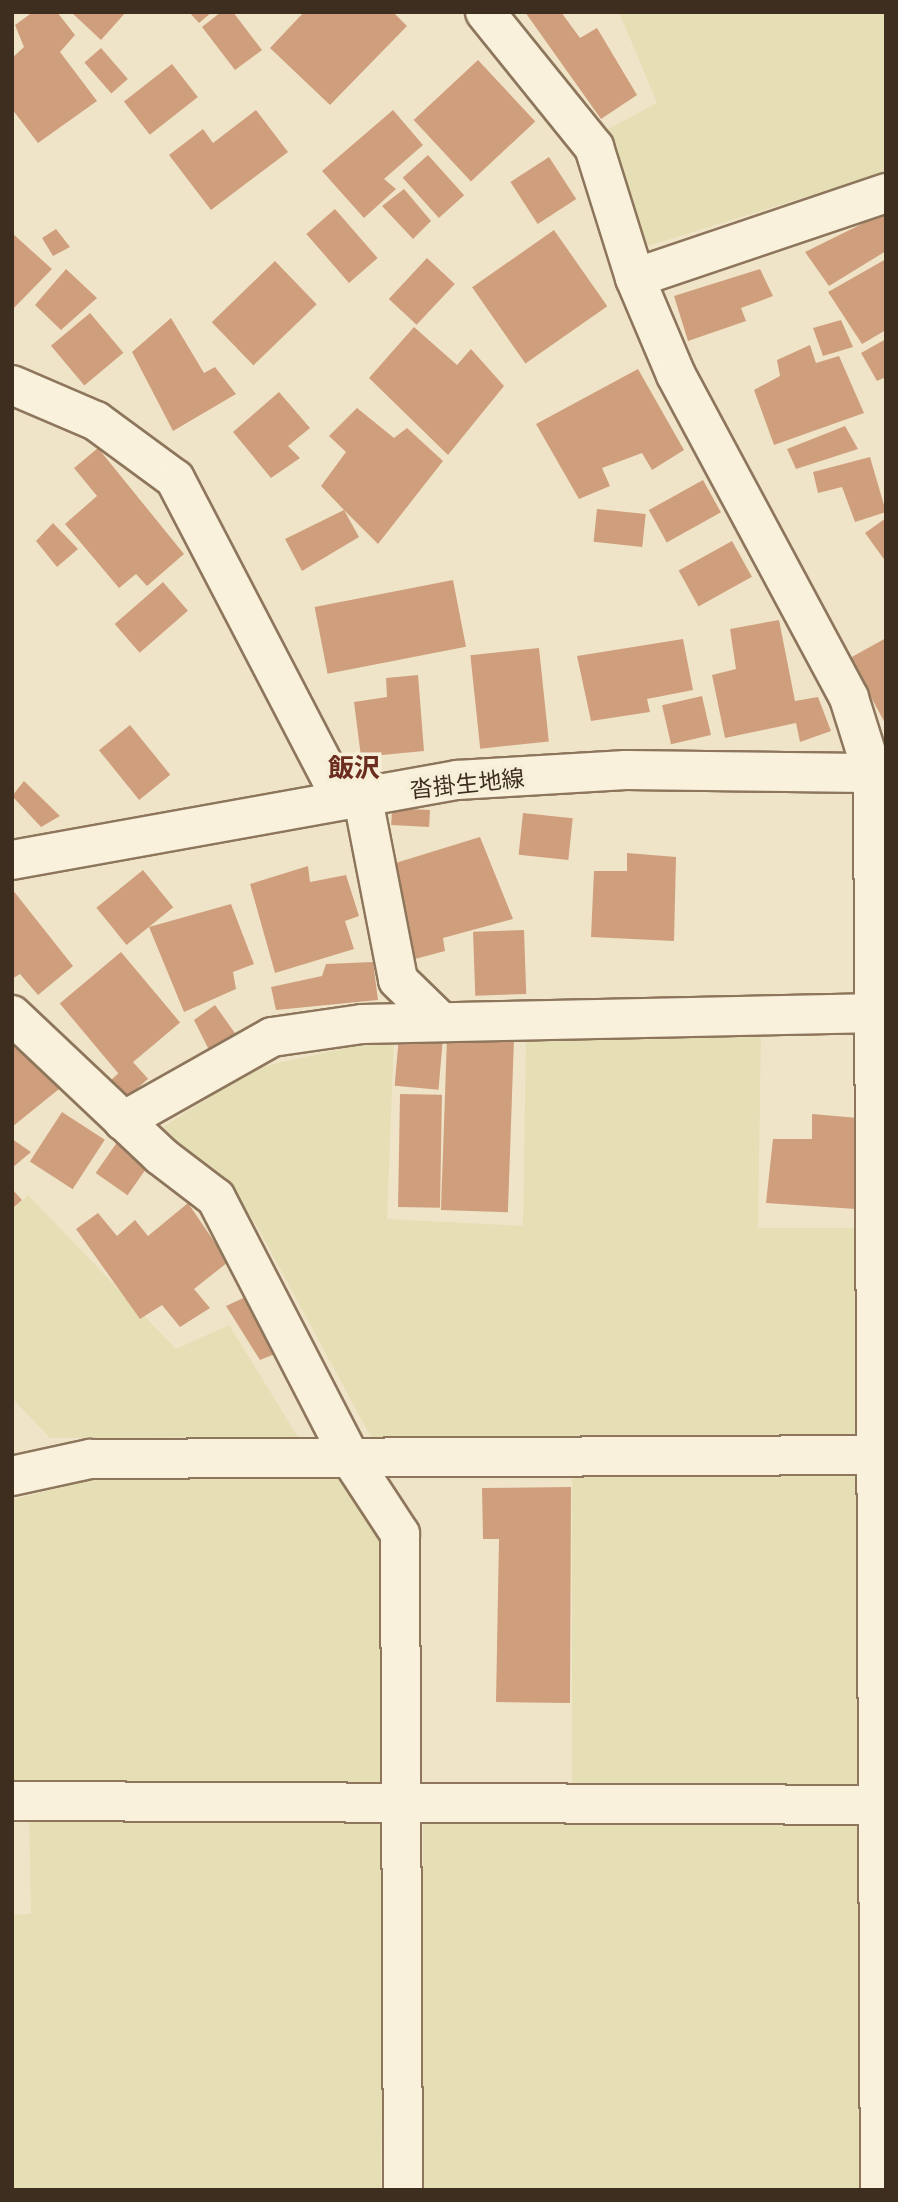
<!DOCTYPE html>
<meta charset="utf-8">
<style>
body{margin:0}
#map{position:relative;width:898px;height:2202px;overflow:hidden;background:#f0e4c8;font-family:Literata,"Noto Sans JP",serif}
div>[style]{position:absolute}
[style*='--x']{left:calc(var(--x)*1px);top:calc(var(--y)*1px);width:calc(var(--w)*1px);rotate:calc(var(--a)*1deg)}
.farmland>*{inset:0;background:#e6deb5;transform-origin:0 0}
.building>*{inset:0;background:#cf9f7d;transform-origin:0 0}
.roads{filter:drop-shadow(2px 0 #8d765c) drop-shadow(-2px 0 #8d765c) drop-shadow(0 2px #8d765c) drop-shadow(0 -2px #8d765c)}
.street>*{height:38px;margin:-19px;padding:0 19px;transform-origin:19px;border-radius:19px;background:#faf1dc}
.secondary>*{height:38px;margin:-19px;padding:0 19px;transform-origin:19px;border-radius:19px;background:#faf1dc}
span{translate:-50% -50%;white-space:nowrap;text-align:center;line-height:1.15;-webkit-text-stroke:7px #f7eed8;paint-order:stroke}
.street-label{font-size:23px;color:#3d2e20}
.quarter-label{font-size:26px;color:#6b2e1e;font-weight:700}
.frame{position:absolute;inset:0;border:14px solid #3d2e20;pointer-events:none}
</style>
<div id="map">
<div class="farmland">
<i style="clip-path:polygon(619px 12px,886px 12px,886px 172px,648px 246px,601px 133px,657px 103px)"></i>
<i style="clip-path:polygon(761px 1031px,758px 1228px,866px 1228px,861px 1439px,372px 1439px,257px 1226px,225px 1181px,160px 1129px,256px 1068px,394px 1037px,387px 1219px,523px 1226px,526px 1035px)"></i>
<i style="clip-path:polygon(28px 1195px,176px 1349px,229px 1325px,298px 1437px,50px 1438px,12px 1398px,12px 1211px)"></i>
<i style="left:572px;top:1471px;width:291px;height:320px"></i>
<i style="clip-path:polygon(344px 1478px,379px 1541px,382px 1790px,12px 1791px,12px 1500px,93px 1479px)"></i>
<i style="clip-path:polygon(29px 1813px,385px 1821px,381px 2190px,12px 2190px,12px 1915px,31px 1914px)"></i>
<i style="left:423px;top:1822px;width:439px;height:368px"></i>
</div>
<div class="building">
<i style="clip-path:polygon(33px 12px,57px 12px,75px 35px,60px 52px,97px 101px,38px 143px,12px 109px,12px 58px,24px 47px,15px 25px)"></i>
<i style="clip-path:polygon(71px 12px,126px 12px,101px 40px)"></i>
<i style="clip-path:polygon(189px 12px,212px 12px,199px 23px)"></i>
<i style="clip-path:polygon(221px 12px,233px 12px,262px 50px,235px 70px,202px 27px)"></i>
<i style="clip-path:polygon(304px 12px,393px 12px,407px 26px,330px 105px,270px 48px)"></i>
<i style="clip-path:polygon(525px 12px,561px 12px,580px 38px,597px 28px,637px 95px,601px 119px)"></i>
<i style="left:101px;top:48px;width:41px;height:22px;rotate:49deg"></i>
<i style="left:478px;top:60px;width:84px;height:88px;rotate:47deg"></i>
<i style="left:172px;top:64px;width:42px;height:61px;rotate:52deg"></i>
<i style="clip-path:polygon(256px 110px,288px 152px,211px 210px,169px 155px,203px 129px,213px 143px)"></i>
<i style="clip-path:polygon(393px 110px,423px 145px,384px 179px,396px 189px,364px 218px,322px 171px)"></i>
<i style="left:428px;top:155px;width:54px;height:34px;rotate:48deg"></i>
<i style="left:549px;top:157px;width:50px;height:46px;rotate:57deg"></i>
<i style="clip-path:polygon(404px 189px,431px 221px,413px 239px,382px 206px)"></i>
<i style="left:335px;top:209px;width:65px;height:38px;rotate:49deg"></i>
<i style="clip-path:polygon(886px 212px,886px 251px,829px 286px,805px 252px)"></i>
<i style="clip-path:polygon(56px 229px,70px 247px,53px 256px,42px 238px)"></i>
<i style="left:554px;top:230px;width:93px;height:100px;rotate:55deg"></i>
<i style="clip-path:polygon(12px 233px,52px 269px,12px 310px)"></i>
<i style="left:427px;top:258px;width:38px;height:56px;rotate:43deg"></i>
<i style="clip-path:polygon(886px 259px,886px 330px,862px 344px,828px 292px)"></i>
<i style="left:275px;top:261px;width:60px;height:88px;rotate:46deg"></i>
<i style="clip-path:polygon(66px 269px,97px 298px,61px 330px,35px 305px)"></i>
<i style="clip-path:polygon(760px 269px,773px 296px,741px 308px,746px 321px,688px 341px,674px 296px)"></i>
<i style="left:90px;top:313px;width:52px;height:51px;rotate:50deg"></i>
<i style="clip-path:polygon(171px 318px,204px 373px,215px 367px,236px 394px,173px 431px,132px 352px)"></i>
<i style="clip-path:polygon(841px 320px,853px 347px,823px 356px,813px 328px)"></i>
<i style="clip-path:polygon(414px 327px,457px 365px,471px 349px,504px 386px,448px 455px,369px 378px)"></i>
<i style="clip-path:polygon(886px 339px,886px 377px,877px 381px,861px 353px)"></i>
<i style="clip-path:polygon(810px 345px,816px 363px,839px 356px,864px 413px,774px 445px,754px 390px,780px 376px,777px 360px)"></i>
<i style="clip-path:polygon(638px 369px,684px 450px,652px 470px,642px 453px,602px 468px,610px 486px,579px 499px,536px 424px)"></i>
<i style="clip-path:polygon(279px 392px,310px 428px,288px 446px,300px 458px,271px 478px,233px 432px)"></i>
<i style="clip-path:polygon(357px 408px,394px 438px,407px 428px,443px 461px,378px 544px,344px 510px,359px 537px,302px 571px,285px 539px,344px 510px,321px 486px,346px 452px,329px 436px)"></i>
<i style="clip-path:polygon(845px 426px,858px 449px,796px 469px,787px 449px)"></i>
<i style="clip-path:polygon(98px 448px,184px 554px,147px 586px,136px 574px,119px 588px,65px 524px,97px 496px,74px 468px)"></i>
<i style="clip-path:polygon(870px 457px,886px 512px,855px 522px,842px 487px,818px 493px,813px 472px)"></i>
<i style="left:703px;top:480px;width:37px;height:62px;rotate:61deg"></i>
<i style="left:597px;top:509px;width:49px;height:33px;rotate:6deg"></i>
<i style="clip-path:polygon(886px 518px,886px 562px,865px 533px)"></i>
<i style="clip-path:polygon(53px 523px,78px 549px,57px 567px,36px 541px)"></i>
<i style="left:732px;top:541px;width:41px;height:61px;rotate:61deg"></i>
<i style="left:453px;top:580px;width:68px;height:141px;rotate:79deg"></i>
<i style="left:163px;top:582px;width:38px;height:64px;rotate:49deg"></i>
<i style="clip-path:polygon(779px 620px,795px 701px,818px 697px,831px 731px,800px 742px,796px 723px,725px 738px,712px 675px,736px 669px,730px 629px)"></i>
<i style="clip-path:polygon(886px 638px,886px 725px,850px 658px)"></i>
<i style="clip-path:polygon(683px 639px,693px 690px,647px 699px,650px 712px,591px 721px,577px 656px)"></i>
<i style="left:539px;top:648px;width:94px;height:69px;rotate:84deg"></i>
<i style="clip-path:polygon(418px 675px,424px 751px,361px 757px,354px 702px,387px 697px,386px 678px)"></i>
<i style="left:702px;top:696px;width:40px;height:41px;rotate:77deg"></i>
<i style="left:130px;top:725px;width:64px;height:40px;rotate:51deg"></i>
<i style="clip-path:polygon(24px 781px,60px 816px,41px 827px,12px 796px)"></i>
<i style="left:430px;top:810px;width:17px;height:38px;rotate:93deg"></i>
<i style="left:523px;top:813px;width:50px;height:42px;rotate:6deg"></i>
<i style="clip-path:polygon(480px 837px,513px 919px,443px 938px,445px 951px,415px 959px,389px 865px)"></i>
<i style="clip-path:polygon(627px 853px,676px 857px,674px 941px,591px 937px,594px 871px,627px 871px)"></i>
<i style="clip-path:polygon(308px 866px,310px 882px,346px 875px,359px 916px,345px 921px,354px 949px,275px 973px,250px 884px)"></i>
<i style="left:143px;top:870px;width:48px;height:60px;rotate:51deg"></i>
<i style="clip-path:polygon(12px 889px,73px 966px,38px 995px,20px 974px,12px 979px)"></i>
<i style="clip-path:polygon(231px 904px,254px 964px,233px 972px,236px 989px,184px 1012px,149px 927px)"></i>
<i style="left:524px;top:930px;width:64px;height:51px;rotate:88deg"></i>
<i style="left:121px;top:952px;width:92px;height:80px;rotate:50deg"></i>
<i style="clip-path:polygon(373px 962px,378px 1000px,276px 1010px,271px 987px,322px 976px,326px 964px)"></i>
<i style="clip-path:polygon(215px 1005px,237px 1036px,210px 1052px,194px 1020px)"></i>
<i style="left:399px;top:1036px;width:44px;height:50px;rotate:5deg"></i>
<i style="left:447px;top:1037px;width:67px;height:173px;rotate:2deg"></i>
<i style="clip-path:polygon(14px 1041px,64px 1085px,12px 1127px,12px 1042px)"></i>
<i style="left:132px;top:1061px;width:24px;height:35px;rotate:48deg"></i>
<i style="left:400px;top:1094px;width:42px;height:113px;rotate:1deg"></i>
<i style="left:62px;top:1112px;width:51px;height:59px;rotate:33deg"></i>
<i style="clip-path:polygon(812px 1114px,858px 1118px,856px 1209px,766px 1203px,773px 1139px,812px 1139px)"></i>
<i style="clip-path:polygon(12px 1139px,31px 1152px,12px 1168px)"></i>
<i style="left:118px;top:1141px;width:39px;height:39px;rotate:35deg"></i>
<i style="clip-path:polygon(12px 1189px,22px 1200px,12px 1209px)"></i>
<i style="clip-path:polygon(188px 1203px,228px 1262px,194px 1289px,210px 1308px,180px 1327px,162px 1305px,140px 1319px,76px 1229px,98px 1213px,117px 1236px,135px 1220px,148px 1236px)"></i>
<i style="clip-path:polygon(252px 1294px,280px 1352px,260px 1360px,226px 1306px)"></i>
<i style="clip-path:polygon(571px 1487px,570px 1703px,496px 1702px,499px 1539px,483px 1539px,482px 1488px)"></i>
</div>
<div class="roads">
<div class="street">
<i style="--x:485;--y:12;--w:174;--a:51.1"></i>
<i style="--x:594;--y:147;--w:137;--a:72.6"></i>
<i style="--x:635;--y:278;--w:105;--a:67.1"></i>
<i style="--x:676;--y:375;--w:366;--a:61.8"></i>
<i style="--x:849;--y:698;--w:80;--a:72.5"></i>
<i style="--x:873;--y:774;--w:1416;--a:89.72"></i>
<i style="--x:635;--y:278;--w:265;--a:-18.7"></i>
<i style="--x:12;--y:385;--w:91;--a:23.2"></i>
<i style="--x:96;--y:421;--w:98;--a:36.3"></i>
<i style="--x:175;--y:479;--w:360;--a:62.5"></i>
<i style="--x:362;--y:794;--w:189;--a:79"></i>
<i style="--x:398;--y:980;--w:60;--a:44.3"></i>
<i style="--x:12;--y:1015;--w:205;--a:43.4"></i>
<i style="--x:161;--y:1156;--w:69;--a:37.4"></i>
<i style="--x:216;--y:1198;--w:290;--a:62.7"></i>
<i style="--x:349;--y:1456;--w:93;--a:56.8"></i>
<i style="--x:400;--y:1534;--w:656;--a:89.74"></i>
<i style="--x:123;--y:1121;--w:171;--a:-29.4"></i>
<i style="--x:272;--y:1037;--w:91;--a:-8.2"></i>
<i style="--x:362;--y:1024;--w:517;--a:-1.22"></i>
<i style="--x:12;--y:1476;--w:80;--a:-12.3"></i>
<i style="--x:90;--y:1459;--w:796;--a:-0.29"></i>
<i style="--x:12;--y:1801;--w:874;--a:0.26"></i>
</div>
<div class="secondary">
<i style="--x:12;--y:860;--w:452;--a:-10.2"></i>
<i style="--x:457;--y:780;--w:169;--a:-3.4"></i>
<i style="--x:626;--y:770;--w:260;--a:0.7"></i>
</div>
</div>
<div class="street-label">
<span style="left:467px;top:782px;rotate:-6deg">沓掛生地線</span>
</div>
<div class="quarter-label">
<span style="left:354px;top:766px">飯沢</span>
</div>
<div class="frame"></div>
</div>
